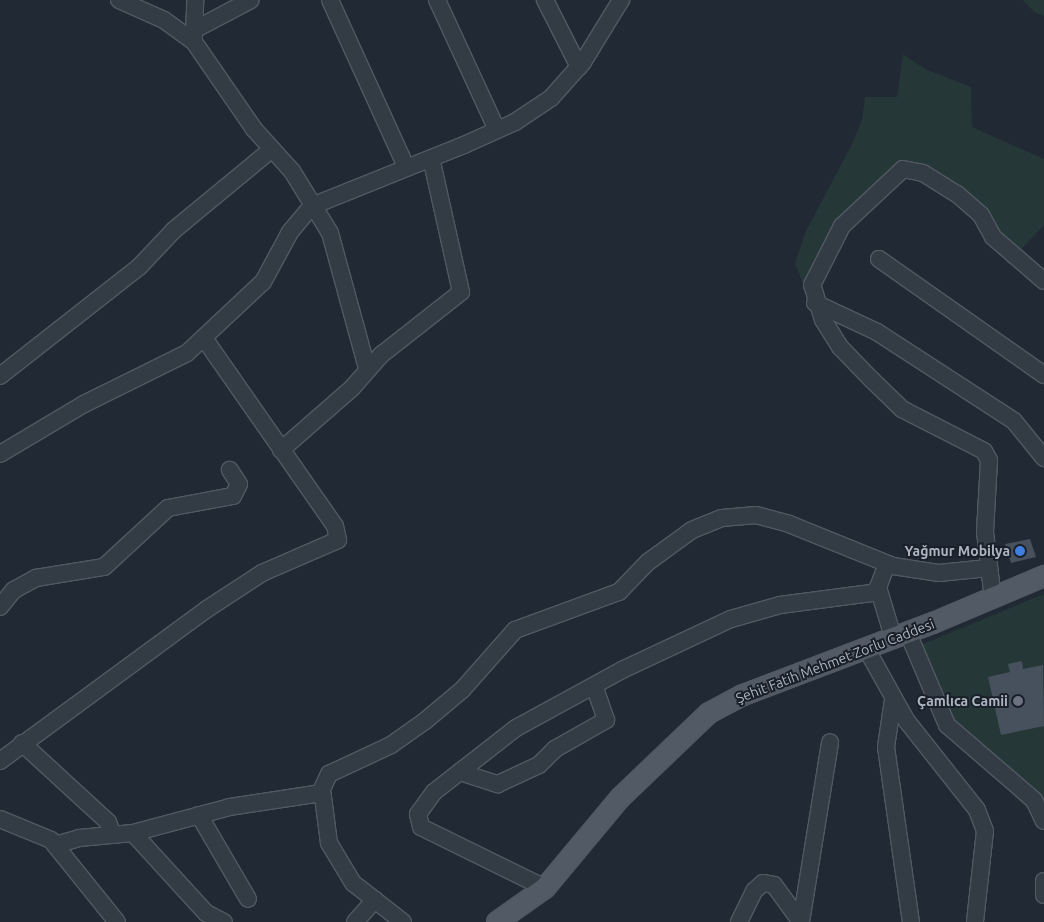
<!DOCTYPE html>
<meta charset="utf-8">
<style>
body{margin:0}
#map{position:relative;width:1044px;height:922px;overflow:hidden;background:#202934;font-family:Ubuntu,sans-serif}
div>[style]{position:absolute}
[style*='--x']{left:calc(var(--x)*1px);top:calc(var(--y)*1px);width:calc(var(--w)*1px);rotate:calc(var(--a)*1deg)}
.green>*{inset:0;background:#253737}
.building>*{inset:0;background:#47515d}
.roads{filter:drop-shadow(1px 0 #515963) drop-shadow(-1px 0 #515963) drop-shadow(0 1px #515963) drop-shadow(0 -1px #515963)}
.minor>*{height:16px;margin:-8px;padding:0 8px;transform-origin:8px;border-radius:8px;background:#333b45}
.major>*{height:20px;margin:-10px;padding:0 10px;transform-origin:10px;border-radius:10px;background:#515a65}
.dots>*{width:14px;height:14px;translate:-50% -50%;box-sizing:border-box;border:2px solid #192029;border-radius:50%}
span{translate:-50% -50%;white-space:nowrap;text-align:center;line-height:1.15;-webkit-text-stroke:4px #192029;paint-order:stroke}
.poi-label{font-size:14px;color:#adb6c2;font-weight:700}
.right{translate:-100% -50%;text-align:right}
.street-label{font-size:14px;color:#adb6c2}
</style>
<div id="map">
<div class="green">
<i style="clip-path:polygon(1023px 0,1044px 0,1044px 16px,1034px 12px)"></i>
<i style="clip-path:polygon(903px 54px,925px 69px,971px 87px,972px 127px,1044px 159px,1044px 225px,1008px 264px,990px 239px,978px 210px,900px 166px,803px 283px,795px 264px,806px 231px,851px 146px,862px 120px,865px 97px,897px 97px)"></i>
<i style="clip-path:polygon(1044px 594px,1044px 826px,954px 734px,918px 646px)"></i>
</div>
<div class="building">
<i style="clip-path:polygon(1030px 539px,1036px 557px,1011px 563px,1005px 544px)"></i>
<i style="clip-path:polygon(1022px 661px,1023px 669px,1043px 665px,1044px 726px,1001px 735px,988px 677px,1010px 672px,1008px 664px)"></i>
</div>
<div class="roads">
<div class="minor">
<i style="--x:119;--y:0;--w:49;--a:24"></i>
<i style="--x:164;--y:20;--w:37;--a:36"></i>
<i style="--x:194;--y:42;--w:106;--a:55.4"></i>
<i style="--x:254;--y:129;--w:57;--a:47.9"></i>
<i style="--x:292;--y:171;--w:73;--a:58.5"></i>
<i style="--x:330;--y:233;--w:140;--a:74.7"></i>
<i style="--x:330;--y:0;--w:183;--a:65.5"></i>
<i style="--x:437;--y:0;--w:143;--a:65.2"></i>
<i style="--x:545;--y:0;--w:75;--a:63.1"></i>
<i style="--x:194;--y:30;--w:64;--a:-27.8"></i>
<i style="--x:194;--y:37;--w:37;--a:-88"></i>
<i style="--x:879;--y:259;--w:202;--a:35.1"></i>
<i style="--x:815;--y:303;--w:68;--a:25.1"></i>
<i style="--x:877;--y:332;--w:163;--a:33"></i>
<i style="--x:1014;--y:421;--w:48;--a:51"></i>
<i style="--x:0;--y:376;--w:177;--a:-38.1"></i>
<i style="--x:139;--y:267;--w:51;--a:-46.6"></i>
<i style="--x:174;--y:230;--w:127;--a:-39.6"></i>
<i style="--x:281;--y:450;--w:94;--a:-41.1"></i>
<i style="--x:352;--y:388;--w:44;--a:-48.7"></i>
<i style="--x:381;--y:355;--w:102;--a:-38.2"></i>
<i style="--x:461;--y:292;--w:137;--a:-102.6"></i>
<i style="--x:0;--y:454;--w:98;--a:-30.8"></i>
<i style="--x:84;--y:404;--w:115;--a:-26.3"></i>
<i style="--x:187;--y:353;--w:104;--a:-43.1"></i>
<i style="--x:263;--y:282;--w:57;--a:-61.6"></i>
<i style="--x:290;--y:232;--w:34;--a:-50"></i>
<i style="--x:312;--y:206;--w:164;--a:-21.9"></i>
<i style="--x:464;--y:145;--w:56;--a:-24.3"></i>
<i style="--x:515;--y:122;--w:43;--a:-33.7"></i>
<i style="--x:551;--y:98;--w:48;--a:-48.4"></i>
<i style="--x:583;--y:62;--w:73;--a:-58.5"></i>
<i style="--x:887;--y:564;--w:25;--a:111"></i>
<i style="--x:878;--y:587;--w:52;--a:73.3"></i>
<i style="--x:993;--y:599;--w:67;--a:-96.8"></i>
<i style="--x:985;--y:532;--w:72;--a:-86.8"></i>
<i style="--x:989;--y:460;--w:10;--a:-119"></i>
<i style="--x:984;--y:451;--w:92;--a:-152.9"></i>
<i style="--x:902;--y:409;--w:42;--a:-136"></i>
<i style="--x:872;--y:380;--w:46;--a:-134.1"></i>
<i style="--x:840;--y:347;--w:32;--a:-122"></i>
<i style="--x:823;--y:320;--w:37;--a:-107"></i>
<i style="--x:812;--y:285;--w:66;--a:-63"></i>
<i style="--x:842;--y:226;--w:83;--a:-43.1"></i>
<i style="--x:903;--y:169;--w:20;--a:11"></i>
<i style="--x:923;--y:173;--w:40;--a:32"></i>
<i style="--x:957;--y:194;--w:32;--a:41"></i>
<i style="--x:981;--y:215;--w:25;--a:61"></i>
<i style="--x:993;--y:237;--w:67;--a:40.8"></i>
<i style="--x:0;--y:607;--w:22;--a:-51"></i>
<i style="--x:14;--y:590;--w:25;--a:-29"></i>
<i style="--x:36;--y:578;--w:69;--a:-9.2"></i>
<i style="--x:104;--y:567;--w:87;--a:-42.7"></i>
<i style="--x:168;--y:508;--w:66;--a:-10.5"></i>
<i style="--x:233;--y:496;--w:13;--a:-63"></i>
<i style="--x:239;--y:484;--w:17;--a:-123"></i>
<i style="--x:908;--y:633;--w:100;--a:67"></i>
<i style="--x:947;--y:725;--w:115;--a:40.8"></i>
<i style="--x:1034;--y:800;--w:23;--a:65"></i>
<i style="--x:866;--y:648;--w:82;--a:60.9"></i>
<i style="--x:906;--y:720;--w:115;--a:51.7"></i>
<i style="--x:977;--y:810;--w:22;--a:69"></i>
<i style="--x:985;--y:831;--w:92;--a:96.3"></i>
<i style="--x:893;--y:700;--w:48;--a:98.5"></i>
<i style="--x:886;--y:747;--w:177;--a:81.9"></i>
<i style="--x:22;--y:743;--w:117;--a:42.6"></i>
<i style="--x:108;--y:822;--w:14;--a:69"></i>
<i style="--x:0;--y:761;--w:257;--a:-36.3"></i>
<i style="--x:207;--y:609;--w:66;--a:-33.2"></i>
<i style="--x:262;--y:573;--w:83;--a:-23.5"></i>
<i style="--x:338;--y:540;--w:14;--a:-102"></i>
<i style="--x:335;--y:526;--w:229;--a:-124.9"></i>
<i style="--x:460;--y:772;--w:40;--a:18"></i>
<i style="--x:498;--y:784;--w:45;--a:-24.9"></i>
<i style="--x:539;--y:765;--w:23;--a:-45"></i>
<i style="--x:555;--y:749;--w:59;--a:-29.6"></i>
<i style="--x:606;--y:720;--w:36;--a:-109"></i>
<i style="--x:199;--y:815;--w:97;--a:59.7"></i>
<i style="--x:0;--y:819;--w:55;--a:22.4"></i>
<i style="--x:51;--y:840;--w:105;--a:51.2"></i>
<i style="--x:133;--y:833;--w:108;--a:47.6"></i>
<i style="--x:206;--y:913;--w:20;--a:27"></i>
<i style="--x:55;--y:845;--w:25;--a:-16"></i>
<i style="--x:79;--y:838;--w:54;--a:-5.3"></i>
<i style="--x:133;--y:833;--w:100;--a:-15"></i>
<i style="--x:230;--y:807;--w:93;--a:-8.7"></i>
<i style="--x:1044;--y:881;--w:14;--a:90"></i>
<i style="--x:545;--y:888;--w:138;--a:-153.8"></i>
<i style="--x:421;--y:827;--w:13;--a:-103"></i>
<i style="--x:418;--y:814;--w:27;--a:-54"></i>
<i style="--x:434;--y:792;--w:104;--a:-38"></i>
<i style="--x:516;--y:728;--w:121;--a:-28.7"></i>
<i style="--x:622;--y:670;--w:120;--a:-25.1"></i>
<i style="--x:731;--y:619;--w:51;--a:-15.9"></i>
<i style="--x:780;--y:605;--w:100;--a:-7.5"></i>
<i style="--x:355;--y:922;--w:30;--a:-48"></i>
<i style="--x:403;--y:922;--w:63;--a:-142"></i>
<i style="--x:353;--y:883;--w:47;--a:-121"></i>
<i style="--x:329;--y:843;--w:54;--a:-97.4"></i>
<i style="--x:322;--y:789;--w:17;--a:-65"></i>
<i style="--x:329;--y:774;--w:68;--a:-25.1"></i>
<i style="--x:391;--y:745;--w:42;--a:-35.2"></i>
<i style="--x:425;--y:721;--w:48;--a:-40"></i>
<i style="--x:462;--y:690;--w:80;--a:-48.5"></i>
<i style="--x:515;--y:630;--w:111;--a:-20.1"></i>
<i style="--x:619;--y:592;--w:42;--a:-46"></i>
<i style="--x:648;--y:562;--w:54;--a:-36"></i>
<i style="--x:692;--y:530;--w:32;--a:-22"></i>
<i style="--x:722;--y:518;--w:34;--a:-5"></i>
<i style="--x:756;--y:515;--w:34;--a:15"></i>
<i style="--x:789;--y:524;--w:112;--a:22"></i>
<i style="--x:893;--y:566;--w:47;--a:8.7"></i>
<i style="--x:939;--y:573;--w:49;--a:-5.8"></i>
<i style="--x:739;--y:922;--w:34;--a:-64"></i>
<i style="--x:754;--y:891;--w:12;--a:-42"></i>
<i style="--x:763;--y:883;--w:11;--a:10"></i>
<i style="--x:774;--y:885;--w:46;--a:53.9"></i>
<i style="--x:801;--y:922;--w:182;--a:-80.8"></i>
</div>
<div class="major">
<i style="--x:497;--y:922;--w:59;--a:-35.3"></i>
<i style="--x:545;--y:888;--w:117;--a:-50.2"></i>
<i style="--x:620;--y:798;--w:123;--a:-43.7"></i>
<i style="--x:709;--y:713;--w:38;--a:-28"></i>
<i style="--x:743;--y:695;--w:203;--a:-20.8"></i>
<i style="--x:933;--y:623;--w:121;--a:-22.9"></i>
</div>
</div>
<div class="dots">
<i style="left:1020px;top:551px;background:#3f7fe0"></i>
<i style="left:1018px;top:701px;background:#6b7280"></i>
</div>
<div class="poi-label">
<span class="right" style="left:1010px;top:551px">Yağmur Mobilya</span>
<span class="right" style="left:1008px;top:701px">Çamlıca Camii</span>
</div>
<div class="street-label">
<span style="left:835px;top:661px;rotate:-21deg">Şehit Fatih Mehmet Zorlu Caddesi</span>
</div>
</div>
